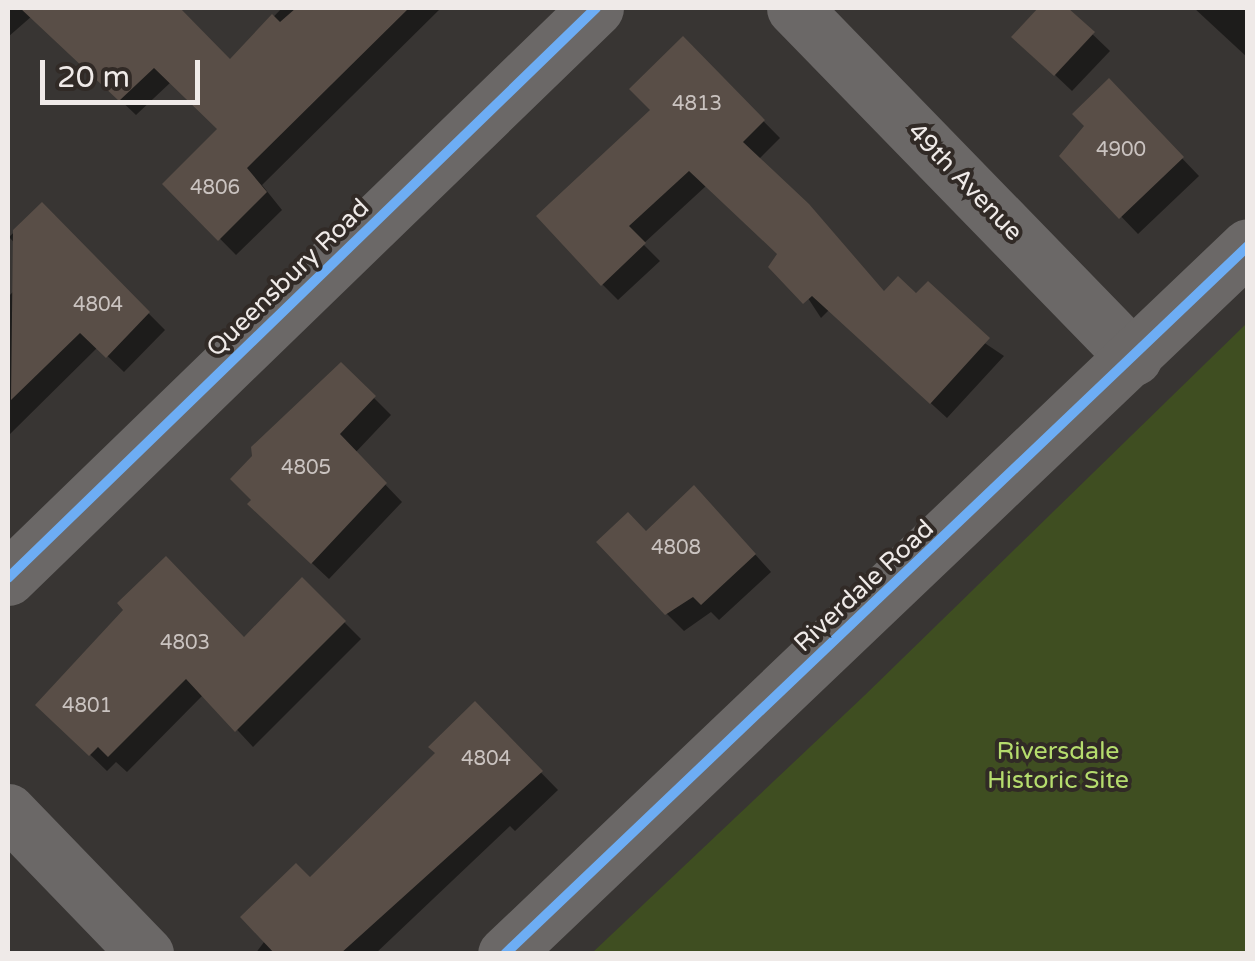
<!DOCTYPE html>
<style>
body{margin:0}
#map{position:relative;width:1255px;height:961px;overflow:hidden;background:#383533;font-family:"Varela Round",sans-serif}
div>[style]{position:absolute}
[style*='--x']{left:calc(var(--x)*1px);top:calc(var(--y)*1px);width:calc(var(--w)*1px);rotate:calc(var(--a)*1deg)}
.green>*{inset:0;background:#3f4e21}
.shadow>*{inset:0;background:#0007}
.building>*{inset:0;background:#594e47}
.street>*{height:55px;margin:-27.5px;padding:0 27.5px;transform-origin:27.5px;border-radius:27.5px;background:#6b6867}
.secondary>*{height:55px;margin:-27.5px;padding:0 27.5px;transform-origin:27.5px;border-radius:27.5px;background:#6b6867}
.cycleway>*{height:10px;margin:-5px;padding:0 5px;transform-origin:5px;border-radius:5px;background:#6dadf4}
span{translate:-50% -50%;white-space:nowrap;text-align:center;line-height:1.15;-webkit-text-stroke:8px #312a26;paint-order:stroke}
.number-label{font-size:20px;color:#cac3c0}
.number-label span{-webkit-text-stroke-width:0}
.street-label{font-size:25px;color:#efeae8}
.park-label{font-size:25px;color:#b5dc6d}
.frame{position:absolute;inset:0;border:10px solid #efeae8;pointer-events:none}
.scale{position:absolute;left:40px;top:60px;width:160px;height:45px;box-sizing:border-box;border:5px solid #efeae8;border-top:0;padding-left:12px;font-size:30px;line-height:35px;white-space:nowrap;color:#efeae8;-webkit-text-stroke:8px #312a26;paint-order:stroke}
</style>
<div id="map">
<div class="green">
<i style="clip-path:polygon(1247px 323px,1247px 953px,592px 953px,865px 695px)"></i>
</div>
<div class="shadow">
<i style="clip-path:polygon(8px 8px,177px 8px,230px 62px,282px 8px,441px 8px,262px 185px,282px 210px,236px 255px,166px 184px,220px 130px,171px 82px,136px 115px,32px 16px,8px 37px)"></i>
<i style="clip-path:polygon(1042px 8px,1065px 8px,1110px 51px,1072px 91px,1015px 37px)"></i>
<i style="clip-path:polygon(1194px 8px,1248px 8px,1248px 58px)"></i>
<i style="clip-path:polygon(683px 40px,780px 138px,758px 160px,885px 293px,916px 297px,1004px 356px,947px 418px,829px 310px,821px 318px,779px 254px,706px 186px,643px 244px,660px 261px,618px 300px,602px 284px,653px 110px)"></i>
<i style="clip-path:polygon(1109px 82px,1199px 176px,1138px 234px,1063px 156px,1088px 126px)"></i>
<i style="clip-path:polygon(42px 206px,165px 330px,124px 372px,98px 347px,8px 436px,8px 297px,37px 267px,9px 237px)"></i>
<i style="clip-path:polygon(341px 365px,391px 415px,355px 453px,402px 502px,329px 579px,267px 521px,254px 500px,255px 457px)"></i>
<i style="clip-path:polygon(711px 505px,771px 572px,719px 620px,711px 612px,684px 631px,667px 614px,646px 534px)"></i>
<i style="clip-path:polygon(302px 580px,361px 639px,253px 747px,204px 694px,127px 772px,116px 762px,107px 771px,39px 705px,244px 640px)"></i>
<i style="clip-path:polygon(475px 705px,558px 790px,515px 831px,510px 826px,375px 954px,255px 954px,310px 881px,438px 753px)"></i>
</div>
<div class="building">
<i style="clip-path:polygon(20px 8px,180px 8px,230px 59px,272px 14px,280px 22px,296px 8px,409px 8px,247px 168px,267px 192px,218px 241px,162px 184px,217px 129px,154px 68px,119px 101px)"></i>
<i style="clip-path:polygon(1038px 8px,1068px 8px,1095px 32px,1054px 76px,1011px 37px)"></i>
<i style="clip-path:polygon(683px 36px,765px 120px,743px 142px,809px 204px,884px 291px,898px 276px,916px 293px,928px 281px,990px 338px,930px 404px,812px 296px,803px 304px,768px 267px,777px 254px,689px 171px,629px 226px,646px 243px,601px 286px,536px 216px,650px 110px,629px 89px)"></i>
<i style="clip-path:polygon(1109px 78px,1184px 157px,1119px 219px,1059px 156px,1084px 126px,1072px 114px)"></i>
<i style="clip-path:polygon(42px 202px,150px 312px,106px 358px,80px 333px,11px 400px,13px 230px)"></i>
<i style="clip-path:polygon(341px 362px,376px 396px,340px 434px,387px 483px,311px 564px,247px 504px,251px 500px,230px 479px,252px 456px,251px 447px)"></i>
<i style="clip-path:polygon(694px 485px,756px 554px,701px 605px,693px 597px,665px 615px,596px 542px,628px 512px,646px 531px)"></i>
<i style="clip-path:polygon(166px 556px,244px 637px,302px 577px,346px 621px,235px 732px,186px 679px,108px 757px,98px 747px,89px 756px,35px 705px,123px 610px,117px 603px)"></i>
<i style="clip-path:polygon(475px 701px,543px 771px,340px 954px,275px 954px,240px 917px,296px 863px,310px 877px,435px 753px,428px 747px)"></i>
</div>
<div class="street">
<i style="--x:794;--y:8;--w:488;--a:45.8"></i>
<i style="--x:8;--y:578;--w:819;--a:-44.11"></i>
<i style="--x:8;--y:811;--w:199;--a:46"></i>
</div>
<div class="secondary">
<i style="--x:505;--y:954;--w:1026;--a:-43.62"></i>
</div>
<div class="cycleway">
<i style="--x:8;--y:578;--w:819;--a:-44.11"></i>
<i style="--x:505;--y:954;--w:1026;--a:-43.62"></i>
</div>
<div class="number-label">
<span style="left:697px;top:104px">4813</span>
<span style="left:1121px;top:150px">4900</span>
<span style="left:215px;top:188px">4806</span>
<span style="left:98px;top:305px">4804</span>
<span style="left:306px;top:468px">4805</span>
<span style="left:676px;top:548px">4808</span>
<span style="left:185px;top:643px">4803</span>
<span style="left:87px;top:706px">4801</span>
<span style="left:486px;top:759px">4804</span>
</div>
<div class="street-label">
<span style="left:965px;top:182px;rotate:46deg">49th Avenue</span>
<span style="left:288px;top:278px;rotate:-44deg">Queensbury Road</span>
<span style="left:864px;top:586px;rotate:-43deg">Riverdale Road</span>
</div>
<div class="park-label">
<span style="left:1058px;top:766px">Riversdale<br>Historic Site</span>
</div>
<div class="frame"></div>
<div class="scale">20 m</div>
</div>
